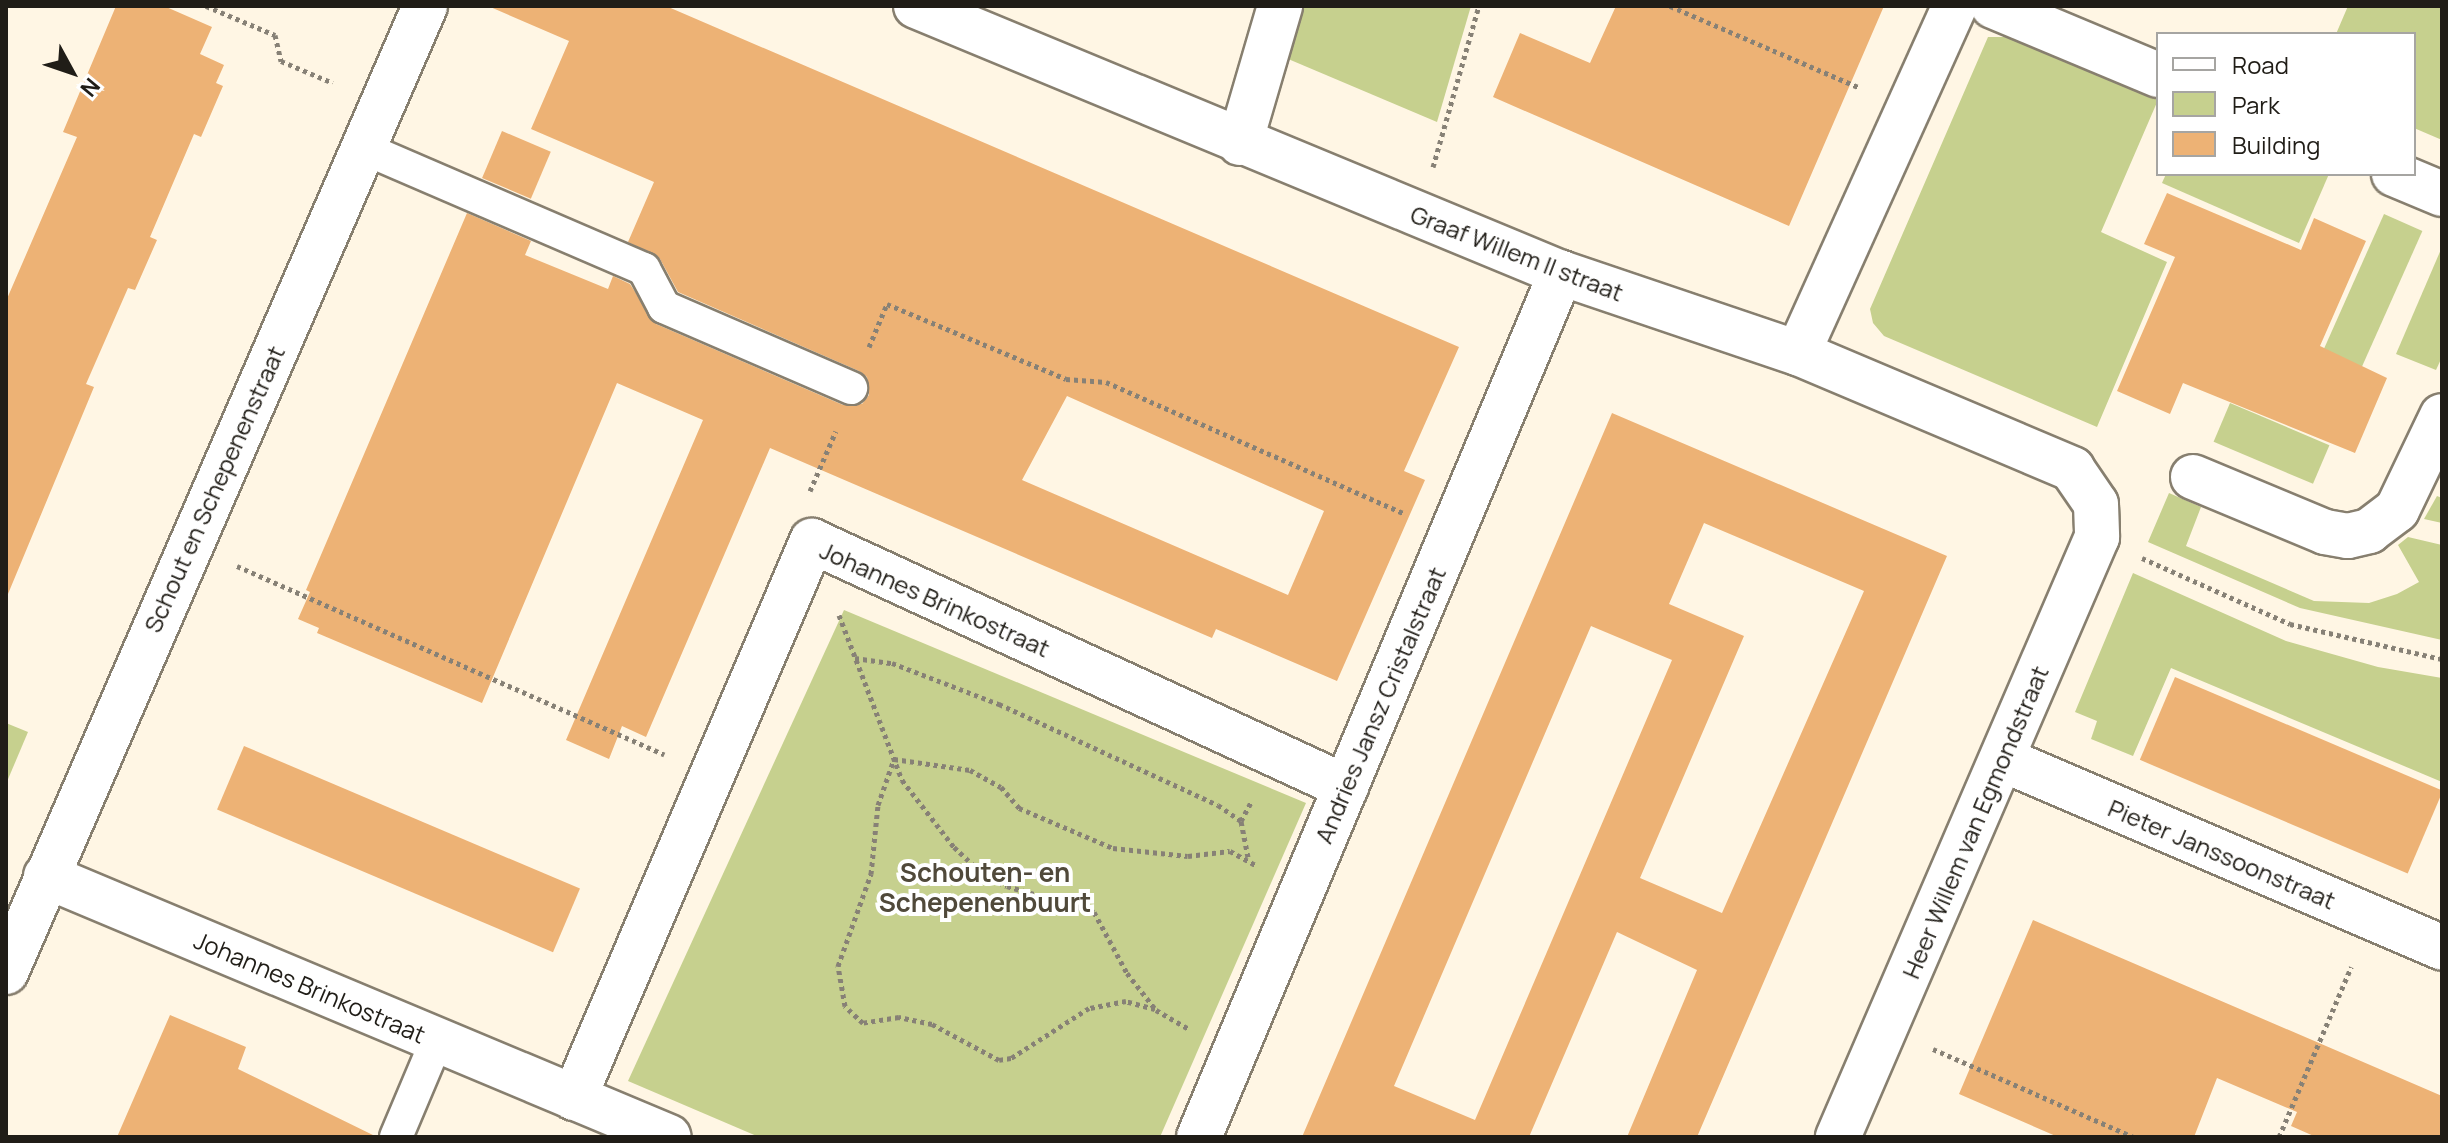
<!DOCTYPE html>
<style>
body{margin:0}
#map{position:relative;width:2448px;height:1143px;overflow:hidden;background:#fff6e4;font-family:Manrope,sans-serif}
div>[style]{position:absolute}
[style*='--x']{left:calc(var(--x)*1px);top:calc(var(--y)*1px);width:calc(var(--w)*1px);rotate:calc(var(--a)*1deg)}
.green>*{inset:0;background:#c6d08e;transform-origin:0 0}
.building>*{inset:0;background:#edb275;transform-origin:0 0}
.path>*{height:5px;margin-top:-2.5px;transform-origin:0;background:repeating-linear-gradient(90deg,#878176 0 4px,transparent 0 8px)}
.roads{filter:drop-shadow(2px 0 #877f6f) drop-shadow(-2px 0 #877f6f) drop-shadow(0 2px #877f6f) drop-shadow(0 -2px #877f6f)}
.service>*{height:32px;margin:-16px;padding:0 16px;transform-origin:16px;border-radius:16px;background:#fff}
.minor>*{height:44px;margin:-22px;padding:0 22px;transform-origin:22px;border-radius:22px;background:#fff}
span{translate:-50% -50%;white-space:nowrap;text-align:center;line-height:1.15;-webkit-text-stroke:8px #fff;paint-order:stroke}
.street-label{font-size:24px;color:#201d17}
.neighbourhood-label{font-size:26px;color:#50493a;font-weight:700}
.frame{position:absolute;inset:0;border:8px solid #201d17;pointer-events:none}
.legend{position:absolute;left:2156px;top:32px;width:260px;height:144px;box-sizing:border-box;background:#fff;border:2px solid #a6a5a2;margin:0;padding:10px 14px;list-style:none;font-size:24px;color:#201d17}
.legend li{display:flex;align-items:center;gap:16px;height:40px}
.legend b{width:40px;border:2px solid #a6a5a2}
.north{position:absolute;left:32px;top:32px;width:80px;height:80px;-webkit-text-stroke:6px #fff;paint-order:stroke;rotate:130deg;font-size:22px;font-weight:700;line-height:32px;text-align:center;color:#201d17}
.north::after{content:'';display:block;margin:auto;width:28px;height:36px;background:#201d17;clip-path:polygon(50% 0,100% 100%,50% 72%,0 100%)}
</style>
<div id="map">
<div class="green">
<i style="clip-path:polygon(1295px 6px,1471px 6px,1437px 122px,1274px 53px)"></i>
<i style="clip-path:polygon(2348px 6px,2442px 6px,2442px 140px,2414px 128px,2414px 34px,2336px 34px)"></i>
<i style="clip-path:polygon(1988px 37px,2013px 37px,2158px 100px,2101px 232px,2167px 262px,2097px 427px,1884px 336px,1873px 323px,1870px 309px)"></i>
<i style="clip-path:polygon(2166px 174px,2329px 174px,2299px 243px,2162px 183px)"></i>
<i style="left:2384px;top:214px;width:42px;height:150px;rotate:24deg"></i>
<i style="clip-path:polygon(2442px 247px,2442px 357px,2436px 370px,2396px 354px)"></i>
<i style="left:2230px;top:403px;width:108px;height:42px;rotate:23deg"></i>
<i style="clip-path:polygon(2169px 493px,2201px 507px,2186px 546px,2314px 601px,2369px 603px,2397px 594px,2419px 582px,2398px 545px,2408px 537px,2442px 545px,2442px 640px,2300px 608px,2148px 542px)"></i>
<i style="clip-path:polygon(2437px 496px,2442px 498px,2442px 523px,2424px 519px)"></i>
<i style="clip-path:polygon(2133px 573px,2286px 641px,2378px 667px,2442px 678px,2442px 782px,2171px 668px,2133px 756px,2091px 739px,2097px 721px,2075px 712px)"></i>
<i style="clip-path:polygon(844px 610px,1306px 803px,1160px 1137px,759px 1137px,628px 1081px)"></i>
<i style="clip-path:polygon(6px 723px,28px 732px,6px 784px)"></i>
</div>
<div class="building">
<i style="clip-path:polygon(116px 6px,164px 6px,212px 27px,200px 54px,224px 65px,216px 83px,223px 86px,201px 137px,194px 134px,150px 237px,157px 240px,135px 290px,128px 288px,86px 384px,94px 387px,8px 594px,6px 301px,77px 137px,63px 132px)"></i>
<i style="clip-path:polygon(evenodd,488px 6px,666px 6px,1459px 347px,1404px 471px,1425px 480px,1337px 681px,1216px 629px,1212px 638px,770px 448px,646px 737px,622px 726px,609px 759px,566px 740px,703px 420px,617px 383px,482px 703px,317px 633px,319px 628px,298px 619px,310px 592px,306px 590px,467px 213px,531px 241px,525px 255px,608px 289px,613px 276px,630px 284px,656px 324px,843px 405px,862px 404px,869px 395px,867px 377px,859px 371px,678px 292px,660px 259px,628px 242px,654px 182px,531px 129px,569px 41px,488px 6px,1067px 396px,1324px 511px,1288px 595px,1022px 480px,1067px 396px)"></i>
<i style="clip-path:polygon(1616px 6px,1884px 6px,1789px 226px,1493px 97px,1520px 33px,1590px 63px)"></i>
<i style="left:502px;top:131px;width:53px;height:51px;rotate:23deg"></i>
<i style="clip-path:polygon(2167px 193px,2301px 250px,2314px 218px,2366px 241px,2320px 346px,2387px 378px,2355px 453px,2183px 383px,2170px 414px,2117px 391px,2175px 257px,2144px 244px)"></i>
<i style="clip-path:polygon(evenodd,1612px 413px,1947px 556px,1697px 1137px,1627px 1137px,1697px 970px,1617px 932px,1529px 1137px,1302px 1137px,1612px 413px,1704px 523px,1864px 591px,1722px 913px,1640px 878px,1744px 636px,1669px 604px,1704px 523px,1612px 413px,1591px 626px,1672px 660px,1475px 1120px,1394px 1086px,1591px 626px)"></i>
<i style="left:2175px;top:677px;width:291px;height:90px;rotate:23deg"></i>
<i style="left:244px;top:746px;width:365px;height:69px;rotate:23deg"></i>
<i style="clip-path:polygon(2033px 920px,2442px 1096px,2442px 1137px,2316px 1137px,2291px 1126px,2297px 1112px,2217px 1078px,2194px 1137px,2058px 1137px,1959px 1094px)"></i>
<i style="clip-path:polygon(170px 1015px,246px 1047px,238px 1069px,377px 1137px,117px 1137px)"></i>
</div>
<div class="path">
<i style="--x:206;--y:6;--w:75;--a:22.8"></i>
<i style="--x:275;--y:35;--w:27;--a:77"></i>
<i style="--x:281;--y:61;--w:56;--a:22.9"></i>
<i style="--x:1670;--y:6;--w:207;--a:23.3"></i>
<i style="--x:1433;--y:167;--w:167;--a:-74.1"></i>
<i style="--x:869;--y:347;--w:47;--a:-67.3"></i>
<i style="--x:887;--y:304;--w:194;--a:22.7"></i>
<i style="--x:1066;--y:379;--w:40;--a:4.3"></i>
<i style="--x:1106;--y:382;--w:325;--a:23.8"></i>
<i style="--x:810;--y:491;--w:65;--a:-66.6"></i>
<i style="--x:2142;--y:558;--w:162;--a:24"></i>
<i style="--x:2290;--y:624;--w:156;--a:13"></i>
<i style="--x:237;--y:566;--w:467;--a:23.8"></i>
<i style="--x:839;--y:615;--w:177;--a:69.1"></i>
<i style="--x:902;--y:780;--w:85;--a:52.2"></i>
<i style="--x:954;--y:847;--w:41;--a:43"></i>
<i style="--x:984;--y:875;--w:25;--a:26"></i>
<i style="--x:1007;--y:886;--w:91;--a:16.6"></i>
<i style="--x:1094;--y:912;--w:69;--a:61.6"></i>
<i style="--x:1127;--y:973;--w:47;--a:51.9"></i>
<i style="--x:1156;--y:1010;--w:38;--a:30"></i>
<i style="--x:855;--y:658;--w:37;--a:8"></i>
<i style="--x:892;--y:663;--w:115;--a:21"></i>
<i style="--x:999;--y:704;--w:241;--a:24.8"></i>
<i style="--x:1218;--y:805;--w:28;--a:35"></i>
<i style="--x:1248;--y:857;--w:37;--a:-101"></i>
<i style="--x:1241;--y:821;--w:21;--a:-62"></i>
<i style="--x:1155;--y:1009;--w:30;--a:-165"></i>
<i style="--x:1126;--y:1001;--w:38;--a:169"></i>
<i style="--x:1089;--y:1008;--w:93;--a:147.3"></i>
<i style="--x:1011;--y:1058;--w:12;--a:171"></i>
<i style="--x:999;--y:1060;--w:76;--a:-151.8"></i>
<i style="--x:932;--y:1024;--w:34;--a:-168"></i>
<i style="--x:899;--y:1017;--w:36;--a:171"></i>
<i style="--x:863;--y:1023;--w:25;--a:-137"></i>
<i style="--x:845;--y:1006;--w:41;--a:-99.9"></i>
<i style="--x:838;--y:966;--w:98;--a:-70.3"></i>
<i style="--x:871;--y:874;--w:69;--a:-84.2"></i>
<i style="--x:878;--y:805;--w:49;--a:-70.8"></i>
<i style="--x:894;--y:759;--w:77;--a:8.2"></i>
<i style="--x:970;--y:770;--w:35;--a:29"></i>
<i style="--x:1001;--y:787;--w:28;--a:49"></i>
<i style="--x:1019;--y:808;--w:102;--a:23.1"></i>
<i style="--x:1113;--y:848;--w:75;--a:6.1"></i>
<i style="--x:1188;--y:856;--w:42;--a:-6.8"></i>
<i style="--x:1230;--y:851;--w:29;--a:29"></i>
<i style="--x:1933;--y:1049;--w:219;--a:23.7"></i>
<i style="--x:2279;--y:1137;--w:185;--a:-67"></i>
</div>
<div class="roads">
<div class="service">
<i style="--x:363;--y:148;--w:306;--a:23.3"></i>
<i style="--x:644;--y:269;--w:43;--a:62.2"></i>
<i style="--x:664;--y:307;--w:204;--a:23.4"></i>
<i style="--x:396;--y:1137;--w:105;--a:-67.1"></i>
</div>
<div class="minor">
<i style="--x:916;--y:6;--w:698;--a:22.49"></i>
<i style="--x:1561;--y:273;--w:250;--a:18.7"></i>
<i style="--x:1798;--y:353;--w:298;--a:22.9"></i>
<i style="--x:2072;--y:469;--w:42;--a:55.6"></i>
<i style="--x:2096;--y:504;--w:33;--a:88"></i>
<i style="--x:2097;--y:537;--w:654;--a:113.35"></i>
<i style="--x:1993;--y:6;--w:179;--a:22.7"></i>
<i style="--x:1240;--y:143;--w:143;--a:-73.7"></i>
<i style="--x:2394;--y:174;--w:52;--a:22.6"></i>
<i style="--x:1798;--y:353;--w:381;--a:-65.7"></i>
<i style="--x:2193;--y:477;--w:143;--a:22.6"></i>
<i style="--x:2325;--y:532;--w:23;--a:10"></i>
<i style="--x:2348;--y:536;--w:22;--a:-13"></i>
<i style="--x:2369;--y:531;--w:35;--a:-37"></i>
<i style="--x:2397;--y:510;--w:104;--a:-64.4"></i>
<i style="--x:2002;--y:759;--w:479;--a:23.2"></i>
<i style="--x:46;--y:876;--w:675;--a:22.73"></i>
<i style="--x:6;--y:972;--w:1053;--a:-66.55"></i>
<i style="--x:574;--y:1098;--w:606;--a:-66.86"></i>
<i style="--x:812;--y:541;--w:588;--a:24.73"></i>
<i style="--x:1199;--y:1137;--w:937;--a:-67.27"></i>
</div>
</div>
<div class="street-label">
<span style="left:1517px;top:253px;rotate:21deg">Graaf Willem II straat</span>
<span style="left:214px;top:489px;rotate:-66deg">Schout en Schepenenstraat</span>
<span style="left:935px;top:599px;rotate:24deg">Johannes Brinkostraat</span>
<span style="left:1380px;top:705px;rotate:-67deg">Andries Jansz Cristalstraat</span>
<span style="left:1975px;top:822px;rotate:-67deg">Heer Willem van Egmondstraat</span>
<span style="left:2222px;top:854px;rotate:23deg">Pieter Janssoonstraat</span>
<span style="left:310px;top:987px;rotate:23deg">Johannes Brinkostraat</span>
</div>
<div class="neighbourhood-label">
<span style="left:985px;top:888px">Schouten- en<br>Schepenenbuurt</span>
</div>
<div class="frame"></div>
<ul class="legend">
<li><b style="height:10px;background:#fff"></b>Road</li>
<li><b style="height:22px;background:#c6d08e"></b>Park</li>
<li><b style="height:22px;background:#edb275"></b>Building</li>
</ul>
<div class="north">N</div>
</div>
